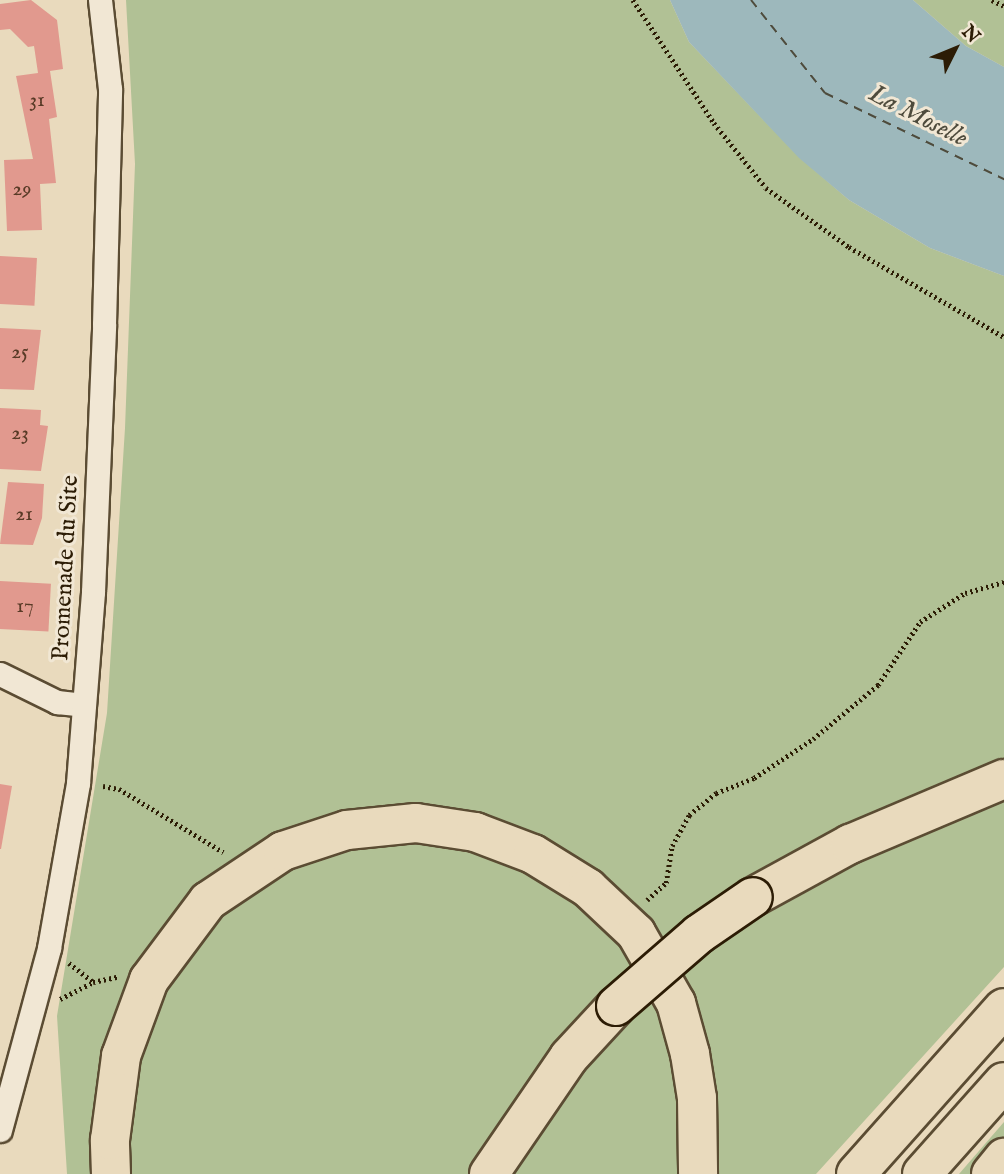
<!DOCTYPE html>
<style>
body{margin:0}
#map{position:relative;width:1004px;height:1174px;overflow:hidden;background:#e9dabd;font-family:"IM FELL English",serif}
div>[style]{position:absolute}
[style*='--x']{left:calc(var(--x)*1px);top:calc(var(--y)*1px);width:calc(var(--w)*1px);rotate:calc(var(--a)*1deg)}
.green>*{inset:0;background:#b1c195}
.water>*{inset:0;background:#9db8bc}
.ferry>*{height:2px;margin-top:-1px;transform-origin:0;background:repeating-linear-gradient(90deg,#4e4b3c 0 9px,transparent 0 16px)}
.building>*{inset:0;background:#e1998e;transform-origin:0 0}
.path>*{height:4.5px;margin-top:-2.25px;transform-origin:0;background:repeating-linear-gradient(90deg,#2c1c05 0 2px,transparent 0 5.5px)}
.roads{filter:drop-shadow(2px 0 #5b4c33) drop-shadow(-2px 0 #5b4c33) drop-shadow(0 2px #5b4c33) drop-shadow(0 -2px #5b4c33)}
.street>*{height:23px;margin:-11.5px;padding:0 11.5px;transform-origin:11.5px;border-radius:11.5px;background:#f1e7d4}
.highway>*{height:38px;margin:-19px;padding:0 19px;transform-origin:19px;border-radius:19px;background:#e9dabd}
.bridges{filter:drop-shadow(2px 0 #2c1c05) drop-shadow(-2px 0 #2c1c05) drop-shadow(0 2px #2c1c05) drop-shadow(0 -2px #2c1c05)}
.highway-bridge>*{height:38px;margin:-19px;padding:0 19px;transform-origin:19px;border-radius:19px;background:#e9dabd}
span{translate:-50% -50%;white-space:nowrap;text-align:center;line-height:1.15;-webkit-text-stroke:6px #f1e7d4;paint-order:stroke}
.number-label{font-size:21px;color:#593b27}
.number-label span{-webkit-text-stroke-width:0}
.street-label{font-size:24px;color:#2c1c05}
.water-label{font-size:26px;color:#4e4b3c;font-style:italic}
.north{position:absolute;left:920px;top:14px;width:70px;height:70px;-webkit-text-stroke:5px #f1e7d4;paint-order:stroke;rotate:47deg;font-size:19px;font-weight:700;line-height:28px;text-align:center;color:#2c1c05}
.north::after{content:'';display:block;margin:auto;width:24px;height:32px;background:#2c1c05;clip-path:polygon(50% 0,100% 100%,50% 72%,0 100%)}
</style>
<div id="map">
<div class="green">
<i style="clip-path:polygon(126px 0,670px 0,689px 42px,799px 157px,849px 200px,930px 248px,1004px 276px,1004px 967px,816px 1174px,67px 1174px,57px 1016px,107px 713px,125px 428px,135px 164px)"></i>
<i style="clip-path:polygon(913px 0,1004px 0,1004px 67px,966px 46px)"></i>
<i style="clip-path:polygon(1004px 1122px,1004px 1141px,977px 1174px,959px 1174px)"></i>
</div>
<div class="water">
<i style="clip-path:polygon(670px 0,913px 0,966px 46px,1004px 67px,1004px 276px,930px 248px,849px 200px,799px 158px,689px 42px)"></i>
</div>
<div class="ferry">
<i style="--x:751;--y:0;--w:119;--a:51.5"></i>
<i style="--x:825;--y:93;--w:199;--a:25.7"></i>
</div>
<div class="building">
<i style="clip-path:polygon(31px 0,57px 20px,63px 69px,50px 71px,57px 117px,49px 119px,56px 183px,40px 184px,42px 230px,7px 231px,4px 160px,33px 159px,16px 76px,38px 73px,34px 46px,28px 47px,10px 29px,0 30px,0 4px)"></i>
<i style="left:0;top:256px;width:37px;height:48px;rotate:3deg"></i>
<i style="clip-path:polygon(0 328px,41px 330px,34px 390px,0 389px)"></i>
<i style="clip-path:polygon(0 408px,41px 410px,40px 425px,48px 426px,41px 471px,0 469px)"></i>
<i style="clip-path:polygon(8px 482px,44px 484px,42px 518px,33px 545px,0 544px)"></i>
<i style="left:0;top:581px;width:51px;height:48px;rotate:3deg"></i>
<i style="clip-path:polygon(0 784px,12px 786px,1px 849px,0 849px)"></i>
</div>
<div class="path">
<i style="--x:633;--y:0;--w:147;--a:56.6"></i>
<i style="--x:714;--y:123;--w:83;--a:51.3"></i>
<i style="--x:766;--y:188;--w:102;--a:35.4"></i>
<i style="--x:849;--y:247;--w:179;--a:30.1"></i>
<i style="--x:992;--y:0;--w:13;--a:27"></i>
<i style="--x:103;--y:786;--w:16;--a:11"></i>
<i style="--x:119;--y:789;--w:122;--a:31.2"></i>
<i style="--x:647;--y:900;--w:25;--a:-42"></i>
<i style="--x:666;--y:883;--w:37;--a:-81"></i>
<i style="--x:672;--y:846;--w:35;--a:-61"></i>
<i style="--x:689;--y:815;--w:35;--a:-39"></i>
<i style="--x:716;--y:793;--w:41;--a:-21.5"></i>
<i style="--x:754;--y:778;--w:71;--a:-33.5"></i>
<i style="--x:813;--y:739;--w:85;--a:-39.7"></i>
<i style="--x:878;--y:685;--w:76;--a:-56.3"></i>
<i style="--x:920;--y:622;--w:54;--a:-32.8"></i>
<i style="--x:965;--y:593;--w:41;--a:-15.8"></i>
<i style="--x:69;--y:963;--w:31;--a:38"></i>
<i style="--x:60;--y:999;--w:37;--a:-27"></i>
<i style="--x:93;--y:982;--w:25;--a:-12"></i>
</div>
<div class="roads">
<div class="street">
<i style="--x:0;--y:674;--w:64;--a:26.2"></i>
<i style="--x:57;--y:702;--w:27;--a:6"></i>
<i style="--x:0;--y:1130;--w:188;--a:-74.9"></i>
<i style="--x:49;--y:948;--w:168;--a:-80"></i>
<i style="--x:78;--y:783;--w:192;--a:-85.5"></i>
<i style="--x:93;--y:592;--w:268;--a:-87.6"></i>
<i style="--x:104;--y:324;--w:235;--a:-88.5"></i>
<i style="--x:110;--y:89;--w:90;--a:-96.4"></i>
</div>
<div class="highway">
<i style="--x:753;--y:897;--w:111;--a:-28.7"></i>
<i style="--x:850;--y:844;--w:167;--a:-22.9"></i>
<i style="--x:111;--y:1174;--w:34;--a:-92"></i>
<i style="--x:110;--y:1140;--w:85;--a:-82.5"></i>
<i style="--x:121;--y:1056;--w:81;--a:-69.8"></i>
<i style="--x:149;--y:980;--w:99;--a:-53.2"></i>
<i style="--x:208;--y:901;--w:90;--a:-33.7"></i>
<i style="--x:283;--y:851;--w:67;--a:-18.2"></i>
<i style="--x:347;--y:830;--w:69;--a:-5.8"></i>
<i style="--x:416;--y:823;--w:60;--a:8.7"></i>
<i style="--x:475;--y:832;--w:62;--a:20.8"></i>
<i style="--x:533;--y:854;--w:65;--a:31.7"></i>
<i style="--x:588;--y:888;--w:66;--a:43.2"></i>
<i style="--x:636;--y:933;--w:81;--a:60.3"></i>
<i style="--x:676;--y:1003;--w:53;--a:74.6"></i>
<i style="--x:690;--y:1054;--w:45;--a:81"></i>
<i style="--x:697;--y:1098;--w:76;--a:89.2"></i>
<i style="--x:489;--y:1174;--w:142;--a:-55.6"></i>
<i style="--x:569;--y:1057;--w:69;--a:-47.3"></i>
<i style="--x:856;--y:1174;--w:222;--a:-48.3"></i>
<i style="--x:922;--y:1174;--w:123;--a:-48.3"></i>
<i style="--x:991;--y:1174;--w:21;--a:-51"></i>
</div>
</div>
<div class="bridges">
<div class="highway-bridge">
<i style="--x:616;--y:1006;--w:110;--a:-40.9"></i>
<i style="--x:699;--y:934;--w:65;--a:-34.4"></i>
</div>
</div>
<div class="number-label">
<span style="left:37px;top:101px">31</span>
<span style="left:22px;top:190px">29</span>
<span style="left:20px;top:353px">25</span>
<span style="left:20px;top:434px">23</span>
<span style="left:24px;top:515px">21</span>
<span style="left:25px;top:607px">17</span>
</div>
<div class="street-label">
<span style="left:66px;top:568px;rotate:-87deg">Promenade du Site</span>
</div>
<div class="water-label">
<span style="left:918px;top:116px;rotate:27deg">La Moselle</span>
</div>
<div class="north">N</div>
</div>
